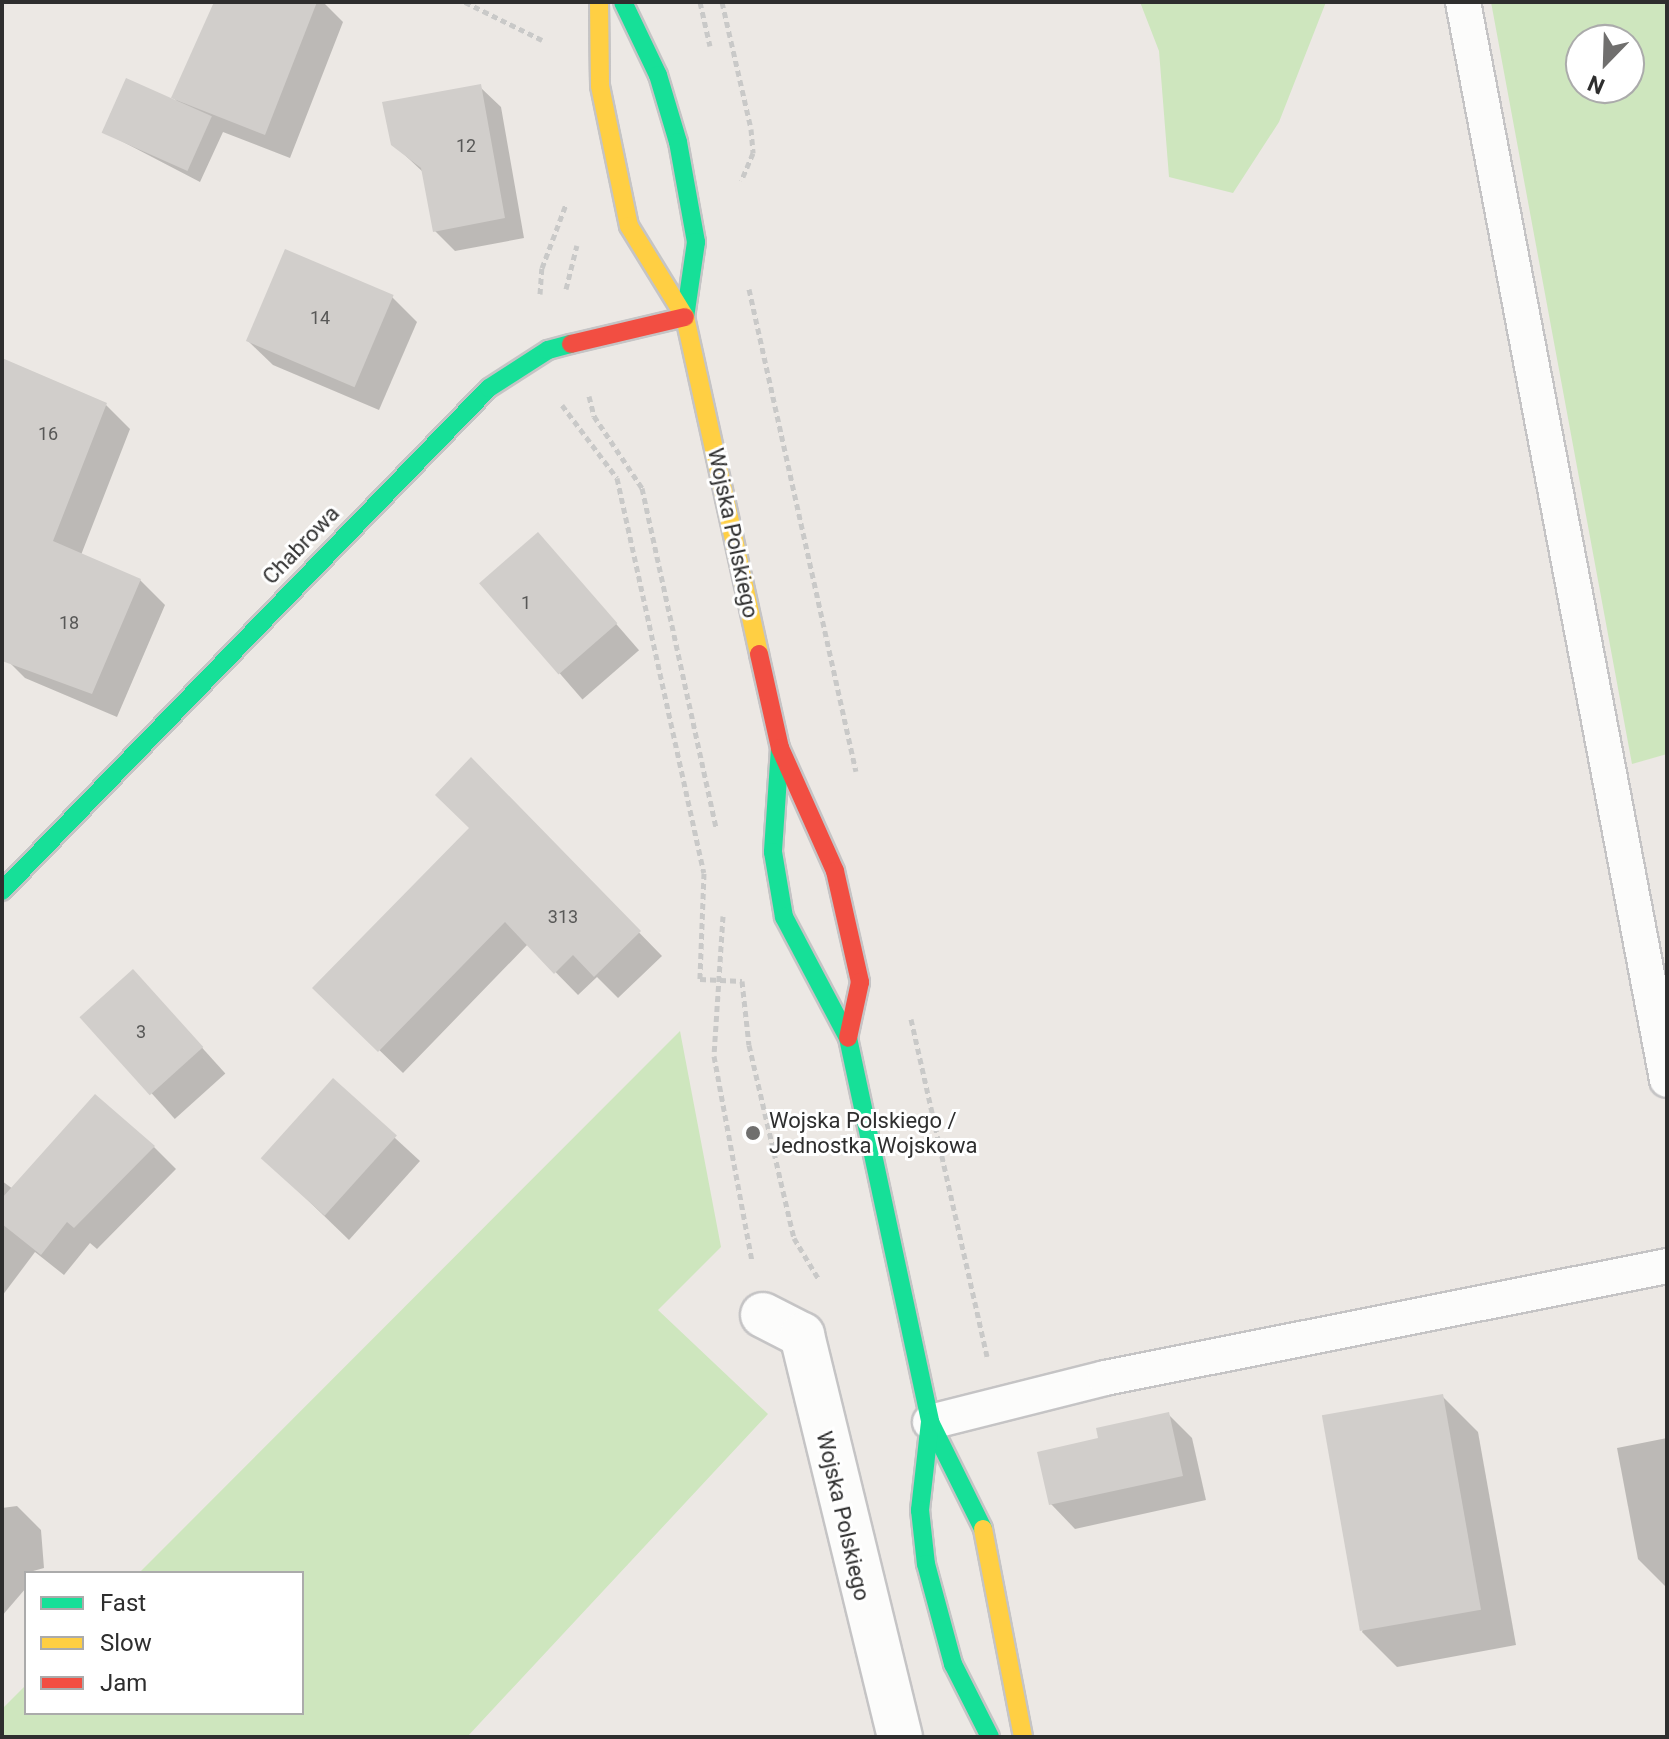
<!DOCTYPE html>
<style>
body{margin:0}
#map{position:relative;width:1669px;height:1739px;overflow:hidden;background:#ece8e4;font-family:Roboto,sans-serif}
div>[style]{position:absolute}
[style*='--x']{left:calc(var(--x)*1px);top:calc(var(--y)*1px);width:calc(var(--w)*1px);rotate:calc(var(--a)*1deg)}
.green>*{inset:0;background:#cee6be}
.shadow>*{inset:0;background:#0003;transform-origin:0 0}
.building>*{inset:0;background:#d1cecb;transform-origin:0 0}
.path>*{height:5px;margin-top:-2.5px;transform-origin:0;background:repeating-linear-gradient(90deg,#c9c9c8 0 6px,transparent 0 10px)}
.roads{filter:drop-shadow(2px 0 #c5c4c5) drop-shadow(-2px 0 #c5c4c5) drop-shadow(0 2px #c5c4c5) drop-shadow(0 -2px #c5c4c5)}
.lane>*{height:34px;margin:-17px;padding:0 17px;transform-origin:17px;border-radius:17px;background:#fcfcfb}
.street>*{height:44px;margin:-22px;padding:0 22px;transform-origin:22px;border-radius:22px;background:#fcfcfb}
.fast>*{height:18px;margin:-9px;padding:0 9px;transform-origin:9px;border-radius:9px;background:#16e098}
.slow>*{height:18px;margin:-9px;padding:0 9px;transform-origin:9px;border-radius:9px;background:#ffcf43}
.jam>*{height:18px;margin:-9px;padding:0 9px;transform-origin:9px;border-radius:9px;background:#f24e42}
.dots>*{width:22px;height:22px;translate:-50% -50%;box-sizing:border-box;border:4px solid #fff;border-radius:50%}
span{translate:-50% -50%;white-space:nowrap;text-align:center;line-height:1.15;-webkit-text-stroke:6px #fff;paint-order:stroke}
.number-label{font-size:18px;color:#585857}
.number-label span{-webkit-text-stroke-width:0}
.street-label{font-size:22px;color:#2e2e2e}
.poi-label{font-size:22px;color:#2e2e2e}
.left{translate:0 -50%;text-align:left}
.frame{position:absolute;inset:0;border:4px solid #2e2e2e;pointer-events:none}
.legend{position:absolute;left:24px;top:1571px;width:280px;height:144px;box-sizing:border-box;background:#fff;border:2px solid #ababab;margin:0;padding:10px 14px;list-style:none;font-size:24px;color:#2e2e2e}
.legend li{display:flex;align-items:center;gap:16px;height:40px}
.legend b{width:40px;border:2px solid #ababab}
.north{position:absolute;left:1565px;top:24px;width:80px;height:80px;box-sizing:border-box;background:#fff;border:2px solid #ababab;border-radius:50%;rotate:203deg;font-size:22px;font-weight:700;line-height:32px;text-align:center;color:#2e2e2e}
.north::after{content:'';display:block;margin:auto;width:28px;height:36px;background:#706f6e;clip-path:polygon(50% 0,100% 100%,50% 72%,0 100%)}
</style>
<div id="map">
<div class="green">
<i style="clip-path:polygon(1140px 2px,1326px 2px,1279px 122px,1233px 193px,1169px 177px,1159px 51px)"></i>
<i style="clip-path:polygon(evenodd,1491px 2px,1667px 2px,1667px 754px,1632px 764px,1491px 2px,1581px 40px,1629px 40px,1629px 88px,1581px 88px,1581px 40px)"></i>
<i style="clip-path:polygon(680px 1031px,721px 1247px,658px 1310px,768px 1414px,467px 1737px,2px 1737px,2px 1709px,26px 1685px,26px 1713px,302px 1713px,302px 1573px,139px 1573px)"></i>
</div>
<div class="shadow">
<i style="clip-path:polygon(216px 2px,323px 2px,343px 22px,290px 158px,223px 132px,200px 182px,104px 132px,180px 105px,174px 98px)"></i>
<i style="clip-path:polygon(480px 87px,501px 107px,524px 238px,455px 251px,435px 231px,424px 173px,393px 144px)"></i>
<i style="clip-path:polygon(392px 297px,417px 322px,379px 410px,273px 365px,248px 341px)"></i>
<i style="clip-path:polygon(2px 360px,106px 405px,130px 429px,81px 555px,140px 580px,165px 605px,117px 717px,25px 678px,2px 655px)"></i>
<i style="left:538px;top:534px;width:154px;height:75px;rotate:49deg"></i>
<i style="clip-path:polygon(471px 760px,662px 956px,618px 998px,597px 977px,578px 995px,528px 944px,403px 1073px,315px 988px,471px 828px)"></i>
<i style="left:133px;top:971px;width:138px;height:68px;rotate:48deg"></i>
<i style="clip-path:polygon(333px 1081px,420px 1161px,349px 1240px,290px 1183px)"></i>
<i style="clip-path:polygon(154px 1147px,176px 1169px,97px 1249px,90px 1243px,64px 1275px,35px 1252px,2px 1296px,2px 1181px,13px 1189px)"></i>
<i style="clip-path:polygon(1442px 1396px,1478px 1432px,1516px 1645px,1397px 1667px,1362px 1632px)"></i>
<i style="clip-path:polygon(1168px 1414px,1192px 1438px,1206px 1500px,1075px 1529px,1051px 1504px)"></i>
<i style="clip-path:polygon(1667px 1438px,1667px 1588px,1638px 1559px,1617px 1448px)"></i>
<i style="clip-path:polygon(17px 1506px,41px 1530px,44px 1568px,26px 1573px,26px 1588px,2px 1616px,2px 1508px)"></i>
</div>
<div class="building">
<i style="clip-path:polygon(214px 2px,317px 2px,265px 135px,171px 98px)"></i>
<i style="left:126px;top:78px;width:94px;height:60px;rotate:24deg"></i>
<i style="clip-path:polygon(481px 84px,505px 218px,433px 232px,421px 168px,391px 145px,382px 102px)"></i>
<i style="left:285px;top:249px;width:118px;height:100px;rotate:23deg"></i>
<i style="clip-path:polygon(2px 358px,107px 403px,53px 541px,141px 579px,92px 694px,2px 661px)"></i>
<i style="left:538px;top:532px;width:121px;height:78px;rotate:49deg"></i>
<i style="clip-path:polygon(471px 757px,641px 931px,594px 977px,573px 955px,554px 974px,505px 922px,378px 1052px,312px 988px,469px 828px,435px 795px)"></i>
<i style="left:133px;top:969px;width:105px;height:72px;rotate:48deg"></i>
<i style="left:333px;top:1078px;width:86px;height:108px;rotate:42deg"></i>
<i style="clip-path:polygon(95px 1094px,155px 1146px,74px 1228px,67px 1222px,41px 1255px,2px 1224px,2px 1198px)"></i>
<i style="left:1443px;top:1394px;width:219px;height:123px;rotate:80deg"></i>
<i style="clip-path:polygon(1169px 1412px,1183px 1476px,1049px 1505px,1037px 1452px,1098px 1438px,1096px 1428px)"></i>
</div>
<div class="path">
<i style="--x:465;--y:2;--w:86;--a:26.3"></i>
<i style="--x:700;--y:2;--w:45;--a:77.2"></i>
<i style="--x:722;--y:2;--w:130;--a:77.1"></i>
<i style="--x:751;--y:129;--w:24;--a:85"></i>
<i style="--x:753;--y:153;--w:30;--a:113"></i>
<i style="--x:566;--y:289;--w:45;--a:-76"></i>
<i style="--x:749;--y:289;--w:494;--a:77.5"></i>
<i style="--x:540;--y:294;--w:26;--a:-86"></i>
<i style="--x:542;--y:268;--w:68;--a:-69.4"></i>
<i style="--x:589;--y:396;--w:21;--a:76"></i>
<i style="--x:594;--y:416;--w:87;--a:56.3"></i>
<i style="--x:642;--y:488;--w:347;--a:77.7"></i>
<i style="--x:562;--y:405;--w:91;--a:53"></i>
<i style="--x:617;--y:478;--w:404;--a:77.6"></i>
<i style="--x:704;--y:873;--w:106;--a:92.2"></i>
<i style="--x:700;--y:979;--w:42;--a:2.7"></i>
<i style="--x:742;--y:981;--w:64;--a:83.8"></i>
<i style="--x:749;--y:1045;--w:198;--a:76.9"></i>
<i style="--x:794;--y:1238;--w:47;--a:59"></i>
<i style="--x:723;--y:916;--w:140;--a:93.7"></i>
<i style="--x:714;--y:1056;--w:209;--a:79.5"></i>
<i style="--x:911;--y:1019;--w:346;--a:77.3"></i>
</div>
<div class="roads">
<div class="lane">
<i style="--x:1463;--y:2;--w:1097;--a:79.28"></i>
<i style="--x:930;--y:1422;--w:180;--a:-14.1"></i>
<i style="--x:1105;--y:1378;--w:573;--a:-11.27"></i>
</div>
<div class="street">
<i style="--x:763;--y:1315;--w:44;--a:27.1"></i>
<i style="--x:802;--y:1335;--w:414;--a:76.3"></i>
</div>
<div class="fast">
<i style="--x:623;--y:2;--w:81;--a:64.4"></i>
<i style="--x:658;--y:75;--w:70;--a:73.4"></i>
<i style="--x:678;--y:142;--w:102;--a:79.8"></i>
<i style="--x:696;--y:242;--w:76;--a:98.3"></i>
<i style="--x:780;--y:748;--w:104;--a:93.9"></i>
<i style="--x:773;--y:852;--w:66;--a:80.4"></i>
<i style="--x:784;--y:917;--w:137;--a:62.1"></i>
<i style="--x:848;--y:1038;--w:393;--a:77.9"></i>
<i style="--x:930;--y:1422;--w:119;--a:63.6"></i>
<i style="--x:2;--y:891;--w:700;--a:-45.93"></i>
<i style="--x:489;--y:388;--w:70;--a:-32.8"></i>
<i style="--x:548;--y:350;--w:24;--a:-15"></i>
<i style="--x:930;--y:1422;--w:89;--a:96.5"></i>
<i style="--x:920;--y:1510;--w:54;--a:83.7"></i>
<i style="--x:926;--y:1564;--w:104;--a:74.9"></i>
<i style="--x:953;--y:1664;--w:82;--a:63.1"></i>
</div>
<div class="slow">
<i style="--x:599;--y:2;--w:84;--a:89.3"></i>
<i style="--x:600;--y:86;--w:143;--a:78.3"></i>
<i style="--x:629;--y:226;--w:107;--a:58.4"></i>
<i style="--x:685;--y:317;--w:345;--a:77.6"></i>
<i style="--x:983;--y:1529;--w:212;--a:79.1"></i>
</div>
<div class="jam">
<i style="--x:571;--y:344;--w:117;--a:-13.3"></i>
<i style="--x:759;--y:654;--w:96;--a:77.4"></i>
<i style="--x:780;--y:748;--w:135;--a:65.9"></i>
<i style="--x:835;--y:871;--w:114;--a:77.3"></i>
<i style="--x:860;--y:982;--w:57;--a:102.1"></i>
</div>
</div>
<div class="dots">
<i style="left:753px;top:1133px;background:#706f6e"></i>
</div>
<div class="number-label">
<span style="left:466px;top:146px">12</span>
<span style="left:320px;top:318px">14</span>
<span style="left:48px;top:434px">16</span>
<span style="left:526px;top:603px">1</span>
<span style="left:69px;top:623px">18</span>
<span style="left:563px;top:917px">313</span>
<span style="left:141px;top:1032px">3</span>
</div>
<div class="street-label">
<span style="left:733px;top:533px;rotate:78deg">Wojska Polskiego</span>
<span style="left:301px;top:545px;rotate:-46deg">Chabrowa</span>
<span style="left:843px;top:1516px;rotate:77deg">Wojska Polskiego</span>
</div>
<div class="poi-label">
<span class="left" style="left:769px;top:1133px">Wojska Polskiego /<br>Jednostka Wojskowa</span>
</div>
<div class="frame"></div>
<ul class="legend">
<li><b style="height:10px;background:#16e098"></b>Fast</li>
<li><b style="height:10px;background:#ffcf43"></b>Slow</li>
<li><b style="height:10px;background:#f24e42"></b>Jam</li>
</ul>
<div class="north">N</div>
</div>
